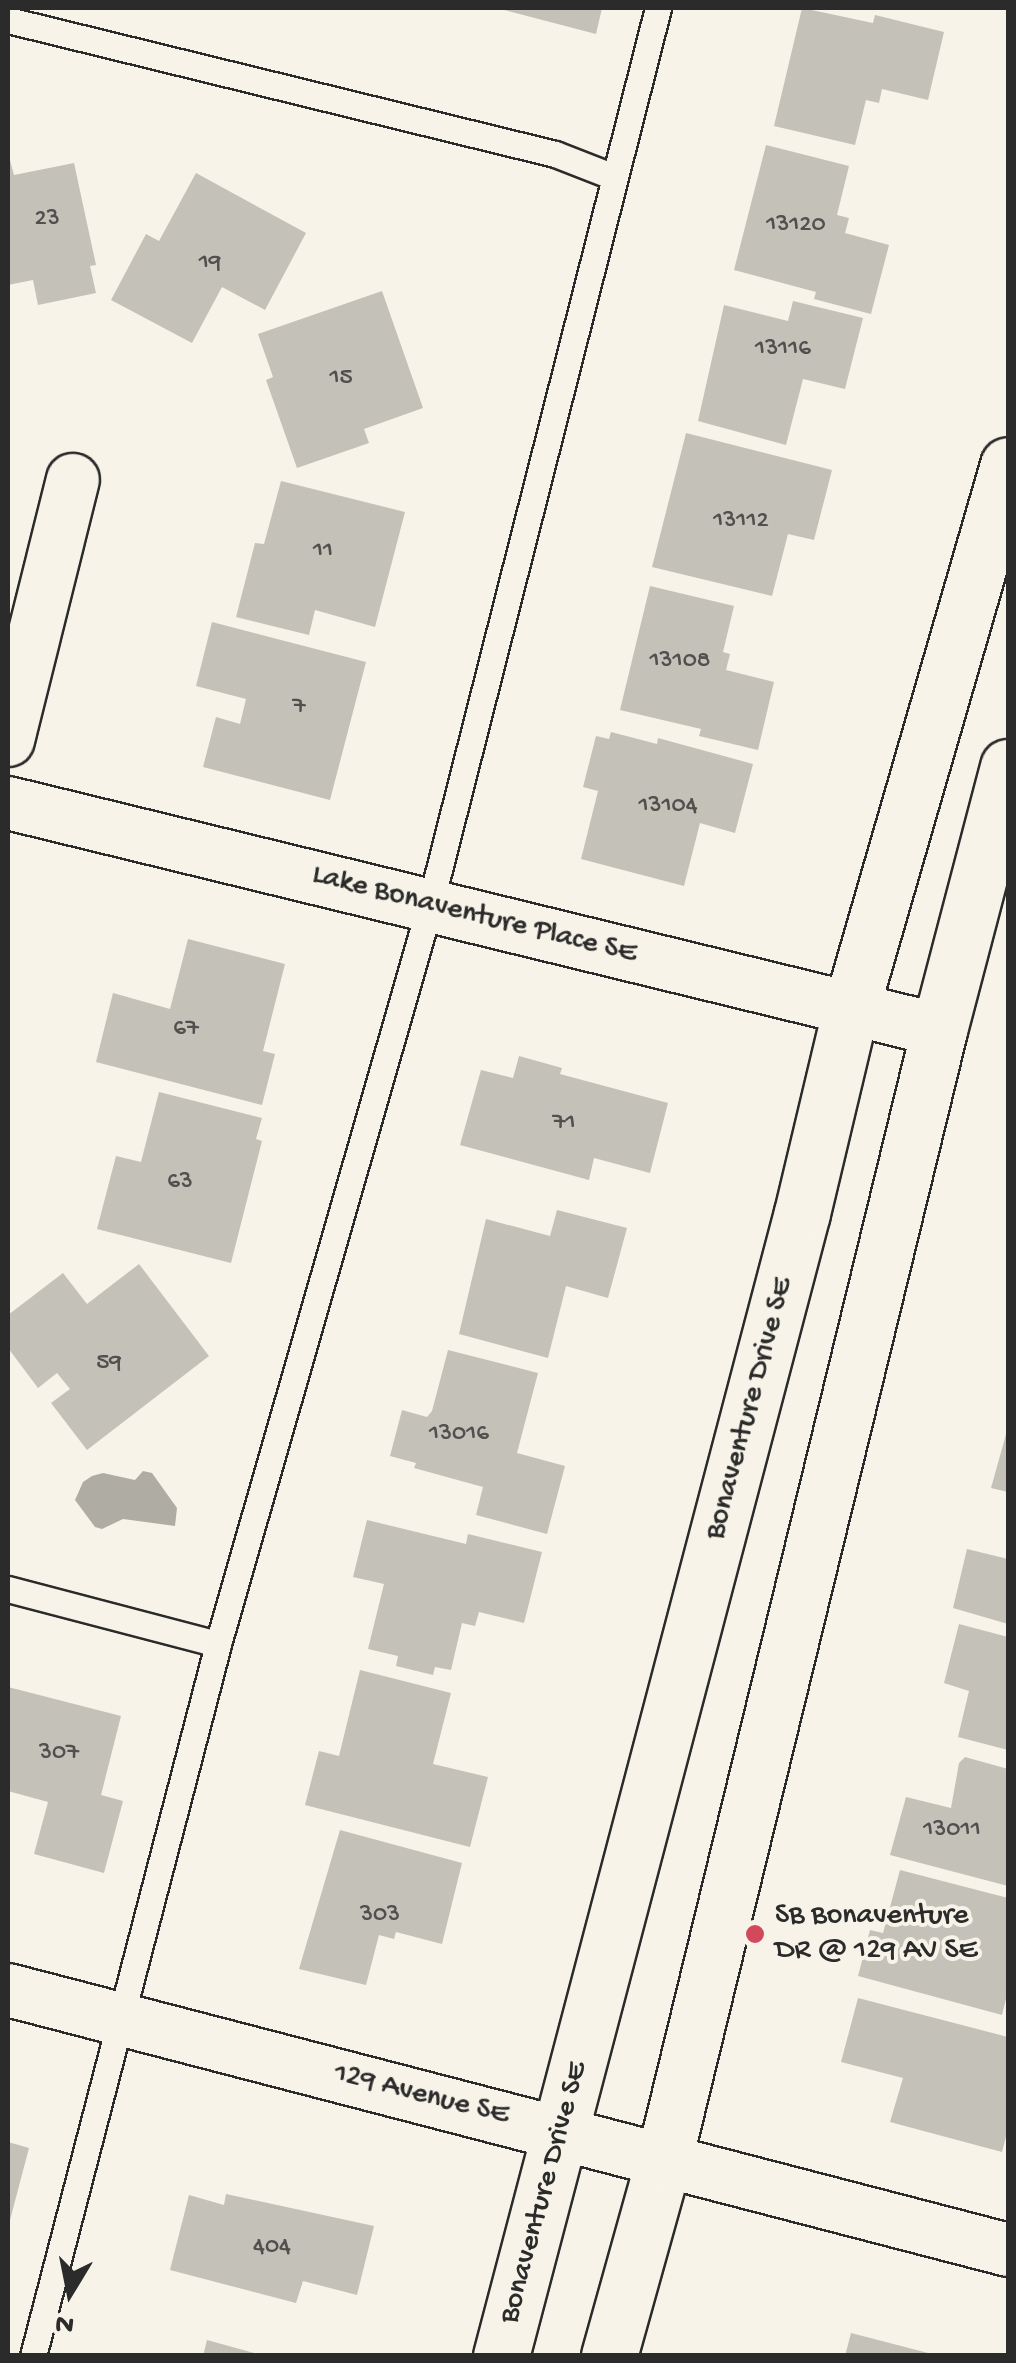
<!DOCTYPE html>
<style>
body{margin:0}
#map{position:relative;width:1016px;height:2363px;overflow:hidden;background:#f7f3e8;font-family:"Gochi Hand",sans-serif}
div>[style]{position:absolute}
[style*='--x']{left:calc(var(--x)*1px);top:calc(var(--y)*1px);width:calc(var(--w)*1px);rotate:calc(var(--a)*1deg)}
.water>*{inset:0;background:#afaca4}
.building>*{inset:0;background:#c4c1b9}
.roads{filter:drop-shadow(2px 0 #2b2b2b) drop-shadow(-2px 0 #2b2b2b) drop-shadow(0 2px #2b2b2b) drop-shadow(0 -2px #2b2b2b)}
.lane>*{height:25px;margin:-12.5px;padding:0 12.5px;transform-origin:12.5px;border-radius:12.5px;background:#f7f3e8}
.street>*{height:52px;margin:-26px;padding:0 26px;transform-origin:26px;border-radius:26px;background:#f7f3e8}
.secondary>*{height:55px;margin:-27.5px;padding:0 27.5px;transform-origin:27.5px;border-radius:27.5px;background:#f7f3e8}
.dots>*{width:28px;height:28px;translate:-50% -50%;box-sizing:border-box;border:5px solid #f7f3e8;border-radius:50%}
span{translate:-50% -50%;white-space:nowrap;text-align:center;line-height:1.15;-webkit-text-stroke:8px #f7f3e8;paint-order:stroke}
.number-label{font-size:25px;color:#51504e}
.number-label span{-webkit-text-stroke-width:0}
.street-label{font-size:30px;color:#2b2b2b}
.poi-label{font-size:30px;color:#2b2b2b}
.left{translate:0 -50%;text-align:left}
.frame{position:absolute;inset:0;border:10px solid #2b2b2b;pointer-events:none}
.north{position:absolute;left:20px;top:2243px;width:100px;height:100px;-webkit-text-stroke:8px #f7f3e8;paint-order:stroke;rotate:190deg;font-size:28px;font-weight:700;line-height:40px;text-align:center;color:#2b2b2b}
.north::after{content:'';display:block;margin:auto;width:35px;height:45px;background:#2b2b2b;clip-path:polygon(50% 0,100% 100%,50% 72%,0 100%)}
</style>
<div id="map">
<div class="water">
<i style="clip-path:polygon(143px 1471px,152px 1473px,177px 1508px,175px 1526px,123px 1519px,102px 1529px,95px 1527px,75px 1500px,83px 1482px,92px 1476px,103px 1473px,135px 1480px)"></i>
</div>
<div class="building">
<i style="clip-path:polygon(497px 8px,602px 8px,596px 34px)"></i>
<i style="clip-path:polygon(802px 8px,873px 23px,875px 15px,944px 32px,928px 100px,882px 89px,879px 103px,866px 100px,855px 145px,774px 126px)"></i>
<i style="clip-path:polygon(766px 145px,849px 166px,837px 215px,849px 218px,845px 233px,889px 245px,871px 314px,814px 299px,816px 292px,734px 270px)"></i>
<i style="clip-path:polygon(8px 153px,14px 175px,74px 163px,96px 265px,90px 266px,96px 293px,38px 305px,33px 280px,8px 285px)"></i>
<i style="clip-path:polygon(196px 173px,306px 233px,265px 310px,222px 287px,192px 343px,111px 300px,146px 234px,159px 241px)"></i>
<i style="clip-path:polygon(382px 291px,423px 408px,364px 429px,369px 443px,297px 468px,266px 380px,273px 377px,258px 334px)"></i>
<i style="clip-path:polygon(793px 301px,863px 318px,845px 389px,803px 379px,786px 445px,698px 421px,724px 305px,788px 321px)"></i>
<i style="clip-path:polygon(686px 433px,832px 470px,814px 540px,788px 534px,772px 596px,652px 567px)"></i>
<i style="clip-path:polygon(281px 481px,405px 512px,375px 627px,315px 610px,309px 635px,236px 617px,255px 543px,264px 544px)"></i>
<i style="clip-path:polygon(650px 586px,734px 606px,723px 652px,730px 654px,726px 670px,774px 682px,758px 750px,699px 736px,701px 729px,620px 710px)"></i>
<i style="clip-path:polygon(212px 622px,366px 662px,330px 800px,203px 767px,216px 717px,240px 724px,246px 699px,196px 686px)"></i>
<i style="clip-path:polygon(611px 732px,657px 744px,658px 738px,753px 764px,735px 833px,700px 823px,684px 886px,581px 859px,598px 791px,583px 787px,596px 736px,609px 739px)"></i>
<i style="clip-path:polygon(188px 939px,285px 964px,263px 1051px,275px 1054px,262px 1105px,96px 1062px,113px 993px,170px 1009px)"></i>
<i style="clip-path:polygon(519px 1056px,562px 1068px,560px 1074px,668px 1103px,650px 1173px,594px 1158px,589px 1180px,460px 1145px,481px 1070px,513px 1078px)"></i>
<i style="clip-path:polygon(159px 1092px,262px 1118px,256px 1139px,262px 1141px,231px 1263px,97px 1229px,116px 1156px,141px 1162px)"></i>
<i style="clip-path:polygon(557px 1210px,627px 1228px,608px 1298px,566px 1286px,548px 1358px,459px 1334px,486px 1219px,550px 1236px)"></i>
<i style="clip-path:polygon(139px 1264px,209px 1356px,87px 1450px,51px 1403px,70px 1389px,57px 1373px,38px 1388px,8px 1348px,8px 1315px,63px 1273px,87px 1304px)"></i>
<i style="clip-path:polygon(448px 1350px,538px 1373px,517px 1453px,565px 1466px,547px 1534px,476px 1515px,483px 1487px,414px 1468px,416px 1463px,390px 1456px,402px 1410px,427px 1417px,432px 1411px)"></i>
<i style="clip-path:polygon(1008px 1427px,1008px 1492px,991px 1488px)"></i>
<i style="clip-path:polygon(367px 1520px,466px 1544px,468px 1534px,542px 1552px,524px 1623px,479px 1612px,475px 1626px,462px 1623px,451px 1670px,435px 1667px,433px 1675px,396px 1666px,398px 1656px,368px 1649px,384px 1584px,353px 1577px)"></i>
<i style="clip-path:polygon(967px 1549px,1008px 1559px,1008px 1624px,953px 1608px)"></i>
<i style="clip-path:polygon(959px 1624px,1008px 1637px,1008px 1750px,958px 1737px,969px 1691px,944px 1683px)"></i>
<i style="clip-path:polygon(360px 1670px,451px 1693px,433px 1764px,488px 1777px,470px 1847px,305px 1805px,319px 1751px,339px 1756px)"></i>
<i style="clip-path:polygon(8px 1687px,121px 1716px,101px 1795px,123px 1801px,104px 1873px,34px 1854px,48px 1802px,8px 1791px)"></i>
<i style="clip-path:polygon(965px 1757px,1008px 1769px,1008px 1886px,890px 1855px,906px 1797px,951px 1808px,959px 1763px)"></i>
<i style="clip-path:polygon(340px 1830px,462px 1863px,442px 1944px,396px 1932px,394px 1939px,379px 1935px,366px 1985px,299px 1969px)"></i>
<i style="clip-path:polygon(900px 1870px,1008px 1898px,1008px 1991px,1002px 2015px,858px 1976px,870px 1930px,883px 1933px)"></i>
<i style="clip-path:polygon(858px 1998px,1008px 2037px,1008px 2129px,1002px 2152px,890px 2122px,903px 2078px,841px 2062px)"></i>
<i style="clip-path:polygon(8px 2142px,29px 2148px,9px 2224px,8px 2224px)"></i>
<i style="clip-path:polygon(226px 2194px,374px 2226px,357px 2295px,303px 2281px,296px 2303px,170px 2270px,189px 2195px,224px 2205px)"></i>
<i style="clip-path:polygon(851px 2333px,932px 2354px,931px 2356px,845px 2356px)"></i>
<i style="clip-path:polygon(207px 2340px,258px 2354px,258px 2356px,203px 2356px)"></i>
</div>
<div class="roads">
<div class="lane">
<i style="--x:8;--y:20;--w:563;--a:13.76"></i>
<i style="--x:555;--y:154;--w:63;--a:21.3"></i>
<i style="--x:8;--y:1589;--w:217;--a:14.7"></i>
<i style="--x:33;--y:2356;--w:736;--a:-75.43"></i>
<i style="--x:218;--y:1644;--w:769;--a:-73.99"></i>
<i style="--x:430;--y:905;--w:926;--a:-75.74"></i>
</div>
<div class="street">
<i style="--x:8;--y:740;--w:268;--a:-76"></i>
<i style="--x:8;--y:803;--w:958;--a:13.7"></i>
<i style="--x:8;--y:1990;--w:1033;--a:14.57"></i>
</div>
<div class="secondary">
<i style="--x:501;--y:2356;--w:1182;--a:-75.25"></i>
<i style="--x:802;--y:1213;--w:211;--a:-76.6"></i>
<i style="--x:851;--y:1008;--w:565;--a:-73.87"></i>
<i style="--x:609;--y:2356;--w:205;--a:-74.4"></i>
<i style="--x:664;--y:2159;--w:1162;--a:-76.31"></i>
<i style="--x:939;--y:1030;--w:272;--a:-75.3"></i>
</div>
</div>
<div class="dots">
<i style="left:755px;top:1934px;background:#d1495b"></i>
</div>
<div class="number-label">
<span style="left:47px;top:220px">23</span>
<span style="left:796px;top:226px">13120</span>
<span style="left:210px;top:264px">19</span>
<span style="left:783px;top:350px">13116</span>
<span style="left:341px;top:379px">15</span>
<span style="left:741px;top:522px">13112</span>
<span style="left:323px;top:552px">11</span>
<span style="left:680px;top:662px">13108</span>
<span style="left:299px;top:708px">7</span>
<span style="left:668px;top:807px">13104</span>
<span style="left:186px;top:1030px">67</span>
<span style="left:564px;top:1124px">71</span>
<span style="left:180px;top:1183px">63</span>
<span style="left:109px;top:1364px">59</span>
<span style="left:459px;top:1435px">13016</span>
<span style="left:59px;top:1754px">307</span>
<span style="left:952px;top:1831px">13011</span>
<span style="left:380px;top:1916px">303</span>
<span style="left:272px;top:2248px">404</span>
</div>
<div class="street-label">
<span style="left:474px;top:916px;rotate:14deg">Lake Bonaventure Place SE</span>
<span style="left:751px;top:1409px;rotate:-75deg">Bonaventure Drive SE</span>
<span style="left:421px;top:2096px;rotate:14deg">129 Avenue SE</span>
<span style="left:545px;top:2193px;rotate:-75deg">Bonaventure Drive SE</span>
</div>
<div class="poi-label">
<span class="left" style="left:775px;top:1934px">SB Bonaventure<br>DR @ 129 AV SE</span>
</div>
<div class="frame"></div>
<div class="north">N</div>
</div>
